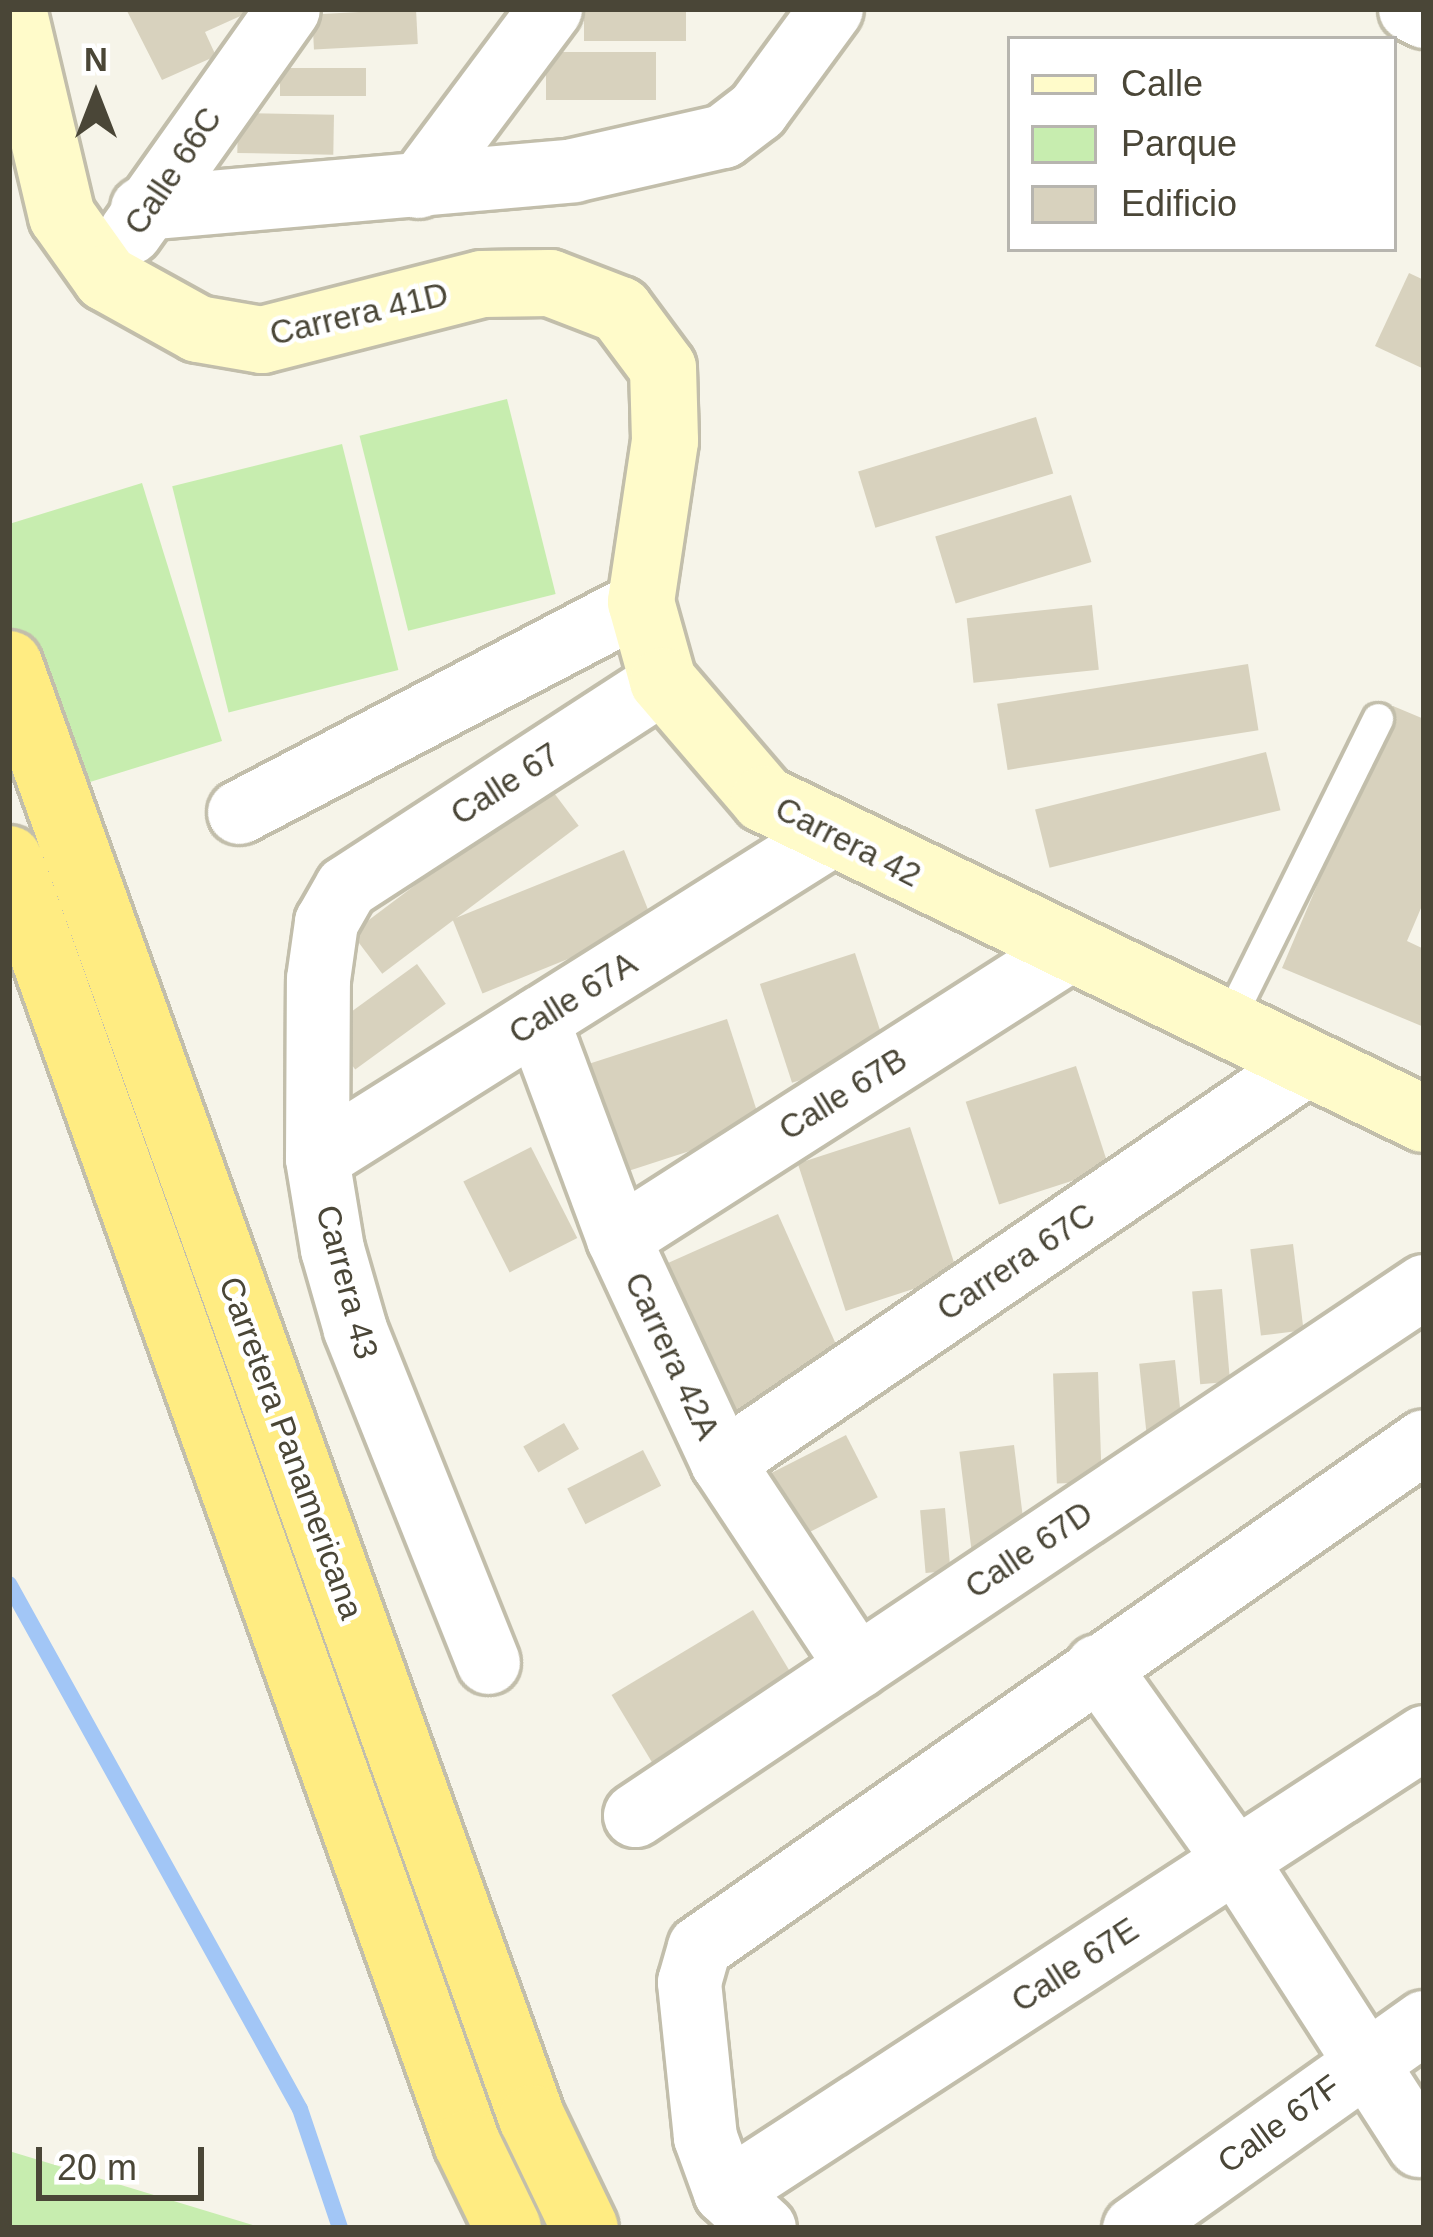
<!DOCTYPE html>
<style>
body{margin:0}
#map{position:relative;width:1433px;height:2237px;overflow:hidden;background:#f6f4e9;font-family:Helvetica,sans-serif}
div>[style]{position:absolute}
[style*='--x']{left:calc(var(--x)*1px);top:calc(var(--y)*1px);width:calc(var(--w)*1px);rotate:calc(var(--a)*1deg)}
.green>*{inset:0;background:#c7edaf;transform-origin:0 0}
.stream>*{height:16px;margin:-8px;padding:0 8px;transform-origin:8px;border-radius:8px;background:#a2c6f6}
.building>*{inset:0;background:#d8d2be;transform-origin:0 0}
.roads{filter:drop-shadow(3px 0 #c2beab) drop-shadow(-3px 0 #c2beab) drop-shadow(0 3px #c2beab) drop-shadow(0 -3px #c2beab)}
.service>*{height:30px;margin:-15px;padding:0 15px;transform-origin:15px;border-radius:15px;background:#fff}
.minor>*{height:63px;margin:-31.5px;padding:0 31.5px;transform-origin:31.5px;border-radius:31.5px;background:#fff}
.secondary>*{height:66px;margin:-33px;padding:0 33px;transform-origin:33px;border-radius:33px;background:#fffbca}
.trunk>*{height:66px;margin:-33px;padding:0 33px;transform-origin:33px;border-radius:33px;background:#ffec82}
span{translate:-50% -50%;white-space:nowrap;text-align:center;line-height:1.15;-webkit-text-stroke:9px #fff;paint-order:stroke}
.street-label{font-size:33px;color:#4a4637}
.frame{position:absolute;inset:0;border:12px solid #4a4637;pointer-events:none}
.legend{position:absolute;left:1007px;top:36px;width:390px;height:216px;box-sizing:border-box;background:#fff;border:3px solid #b7b5af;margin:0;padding:15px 21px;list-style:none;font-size:36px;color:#4a4637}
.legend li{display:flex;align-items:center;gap:24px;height:60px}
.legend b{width:60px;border:3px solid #b7b5af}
.north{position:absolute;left:36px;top:36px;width:120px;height:120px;-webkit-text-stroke:9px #fff;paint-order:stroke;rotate:0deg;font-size:33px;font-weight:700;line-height:48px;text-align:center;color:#4a4637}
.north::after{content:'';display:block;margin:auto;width:42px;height:54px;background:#4a4637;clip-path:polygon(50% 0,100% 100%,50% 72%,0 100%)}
.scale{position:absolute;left:36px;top:2147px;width:168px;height:54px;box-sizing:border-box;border:6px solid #4a4637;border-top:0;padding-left:15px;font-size:36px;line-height:42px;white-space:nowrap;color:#4a4637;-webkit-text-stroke:9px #fff;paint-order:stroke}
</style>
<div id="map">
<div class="green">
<i style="left:507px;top:399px;width:201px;height:152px;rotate:76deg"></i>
<i style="left:342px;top:444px;width:233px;height:175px;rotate:76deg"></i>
<i style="clip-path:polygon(142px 483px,222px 741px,61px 791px,9px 622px,9px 524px)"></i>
<i style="clip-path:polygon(9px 2151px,263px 2228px,9px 2228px)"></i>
</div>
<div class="stream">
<i style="--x:9;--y:1584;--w:600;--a:61"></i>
<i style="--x:300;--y:2109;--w:126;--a:71.4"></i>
</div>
<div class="building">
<i style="clip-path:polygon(126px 9px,256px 9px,205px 32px,216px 56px,162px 80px)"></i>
<i style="left:416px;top:9px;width:35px;height:104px;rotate:87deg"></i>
<i style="left:584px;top:9px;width:102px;height:32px"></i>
<i style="left:656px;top:52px;width:48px;height:110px;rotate:90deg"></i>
<i style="left:280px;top:68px;width:86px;height:28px"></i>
<i style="left:238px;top:113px;width:96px;height:40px;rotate:1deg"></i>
<i style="clip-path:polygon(1409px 273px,1424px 280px,1424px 369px,1375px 346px)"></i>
<i style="left:1036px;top:417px;width:59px;height:186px;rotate:73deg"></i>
<i style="left:1071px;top:495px;width:70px;height:142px;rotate:73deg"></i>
<i style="left:1092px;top:605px;width:65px;height:126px;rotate:84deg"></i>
<i style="left:1248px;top:664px;width:67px;height:254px;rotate:81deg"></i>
<i style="clip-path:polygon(1393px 706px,1424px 719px,1424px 901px,1407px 941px,1424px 949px,1424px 1027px,1282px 968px)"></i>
<i style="left:1266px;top:752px;width:60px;height:238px;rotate:76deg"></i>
<i style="left:548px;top:785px;width:51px;height:246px;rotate:53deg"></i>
<i style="left:624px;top:850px;width:80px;height:185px;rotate:68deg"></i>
<i style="left:855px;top:953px;width:104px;height:100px;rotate:72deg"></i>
<i style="left:417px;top:964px;width:49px;height:112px;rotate:54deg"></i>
<i style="left:727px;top:1019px;width:114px;height:153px;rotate:72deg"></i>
<i style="left:1076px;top:1066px;width:108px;height:116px;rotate:72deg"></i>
<i style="left:910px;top:1127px;width:155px;height:118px;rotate:72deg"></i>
<i style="left:531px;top:1147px;width:102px;height:76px;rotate:63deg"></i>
<i style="left:778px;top:1214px;width:174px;height:142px;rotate:66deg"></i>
<i style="left:1293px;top:1244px;width:87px;height:43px;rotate:83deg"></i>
<i style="left:1222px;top:1289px;width:93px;height:30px;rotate:85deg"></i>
<i style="left:1175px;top:1360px;width:72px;height:36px;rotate:84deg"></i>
<i style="left:1098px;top:1372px;width:110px;height:45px;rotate:88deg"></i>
<i style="left:564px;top:1423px;width:30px;height:47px;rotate:60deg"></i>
<i style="left:846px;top:1435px;width:70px;height:110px;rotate:63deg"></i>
<i style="left:1014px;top:1445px;width:97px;height:55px;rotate:83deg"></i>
<i style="left:643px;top:1450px;width:40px;height:85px;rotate:63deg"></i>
<i style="left:945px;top:1508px;width:63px;height:25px;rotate:85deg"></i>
<i style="left:753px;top:1610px;width:84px;height:165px;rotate:59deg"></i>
</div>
<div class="roads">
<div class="service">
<i style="--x:1228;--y:1023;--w:339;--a:-63.7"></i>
</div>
<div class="minor">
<i style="--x:1410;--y:9;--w:16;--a:27"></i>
<i style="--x:418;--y:186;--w:221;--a:-53.3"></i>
<i style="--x:142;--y:208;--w:433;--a:-5"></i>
<i style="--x:573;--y:170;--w:154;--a:-12.8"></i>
<i style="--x:723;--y:136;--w:43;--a:-37.4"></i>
<i style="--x:757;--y:110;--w:125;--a:-53.8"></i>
<i style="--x:130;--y:232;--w:273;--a:-54.7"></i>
<i style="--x:239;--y:812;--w:454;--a:-27.6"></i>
<i style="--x:537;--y:1020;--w:233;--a:69.6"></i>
<i style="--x:618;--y:1238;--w:247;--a:65.1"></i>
<i style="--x:722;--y:1462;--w:245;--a:56.5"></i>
<i style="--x:317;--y:1158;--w:605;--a:-32.17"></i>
<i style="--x:618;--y:1238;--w:533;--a:-32.59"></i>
<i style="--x:722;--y:1462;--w:710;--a:-34.27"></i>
<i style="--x:488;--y:1662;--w:359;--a:-111.8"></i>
<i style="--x:355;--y:1329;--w:83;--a:-106"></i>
<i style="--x:332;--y:1249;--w:92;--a:-99.4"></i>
<i style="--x:317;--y:1158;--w:179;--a:-89.7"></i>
<i style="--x:318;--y:979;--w:58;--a:-82"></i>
<i style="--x:326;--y:922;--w:40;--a:-60.3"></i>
<i style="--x:346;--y:887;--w:378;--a:-33"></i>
<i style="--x:1097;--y:1666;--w:239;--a:54.5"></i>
<i style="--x:1236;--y:1861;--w:338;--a:57.2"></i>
<i style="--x:635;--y:1815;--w:950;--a:-33.84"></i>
<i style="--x:725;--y:2192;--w:834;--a:-33.06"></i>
<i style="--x:764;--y:2228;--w:53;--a:-137.3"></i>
<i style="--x:725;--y:2192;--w:59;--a:-110"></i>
<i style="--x:705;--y:2137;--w:156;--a:-95.9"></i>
<i style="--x:689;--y:1982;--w:36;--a:-74"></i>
<i style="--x:699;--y:1947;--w:884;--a:-34.91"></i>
<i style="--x:1134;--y:2228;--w:356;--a:-35.4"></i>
</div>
<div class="secondary">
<i style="--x:13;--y:9;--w:213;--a:76.7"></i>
<i style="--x:62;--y:216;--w:76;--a:54.6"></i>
<i style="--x:106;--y:278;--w:105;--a:29"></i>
<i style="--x:198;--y:329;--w:65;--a:9.8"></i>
<i style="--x:262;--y:340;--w:227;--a:-14.3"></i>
<i style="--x:482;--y:284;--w:68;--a:-0.8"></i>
<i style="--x:550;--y:283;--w:75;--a:21.1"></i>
<i style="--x:620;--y:310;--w:72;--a:53.4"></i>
<i style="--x:663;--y:368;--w:73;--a:88.4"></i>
<i style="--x:665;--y:441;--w:163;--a:98.5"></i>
<i style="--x:641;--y:602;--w:82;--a:74.4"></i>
<i style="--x:663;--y:681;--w:155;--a:49.4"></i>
<i style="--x:764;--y:799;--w:733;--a:25.87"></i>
</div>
<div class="trunk">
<i style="--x:9;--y:664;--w:1545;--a:70.22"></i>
<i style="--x:532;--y:2118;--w:122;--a:64.3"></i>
<i style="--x:9;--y:859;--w:1363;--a:70.37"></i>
<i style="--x:467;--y:2143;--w:94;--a:64.2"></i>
</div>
</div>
<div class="street-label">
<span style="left:173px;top:171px;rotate:-56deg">Calle 66C</span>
<span style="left:359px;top:314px;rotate:-13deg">Carrera 41D</span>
<span style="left:505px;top:784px;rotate:-33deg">Calle 67</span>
<span style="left:848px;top:842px;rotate:27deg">Carrera 42</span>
<span style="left:573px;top:998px;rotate:-32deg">Calle 67A</span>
<span style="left:843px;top:1094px;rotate:-32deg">Calle 67B</span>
<span style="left:1016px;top:1262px;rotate:-34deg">Carrera 67C</span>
<span style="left:347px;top:1282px;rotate:75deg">Carrera 43</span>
<span style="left:672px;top:1356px;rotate:65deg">Carrera 42A</span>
<span style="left:291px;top:1448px;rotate:70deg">Carretera Panamericana</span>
<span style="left:1029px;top:1550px;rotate:-34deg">Calle 67D</span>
<span style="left:1075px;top:1965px;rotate:-33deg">Calle 67E</span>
<span style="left:1279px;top:2124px;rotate:-36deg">Calle 67F</span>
</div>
<div class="frame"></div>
<ul class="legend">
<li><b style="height:15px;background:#fffbca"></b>Calle</li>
<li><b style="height:33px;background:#c7edaf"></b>Parque</li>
<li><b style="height:33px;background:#d8d2be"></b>Edificio</li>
</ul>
<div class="north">N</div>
<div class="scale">20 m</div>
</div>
